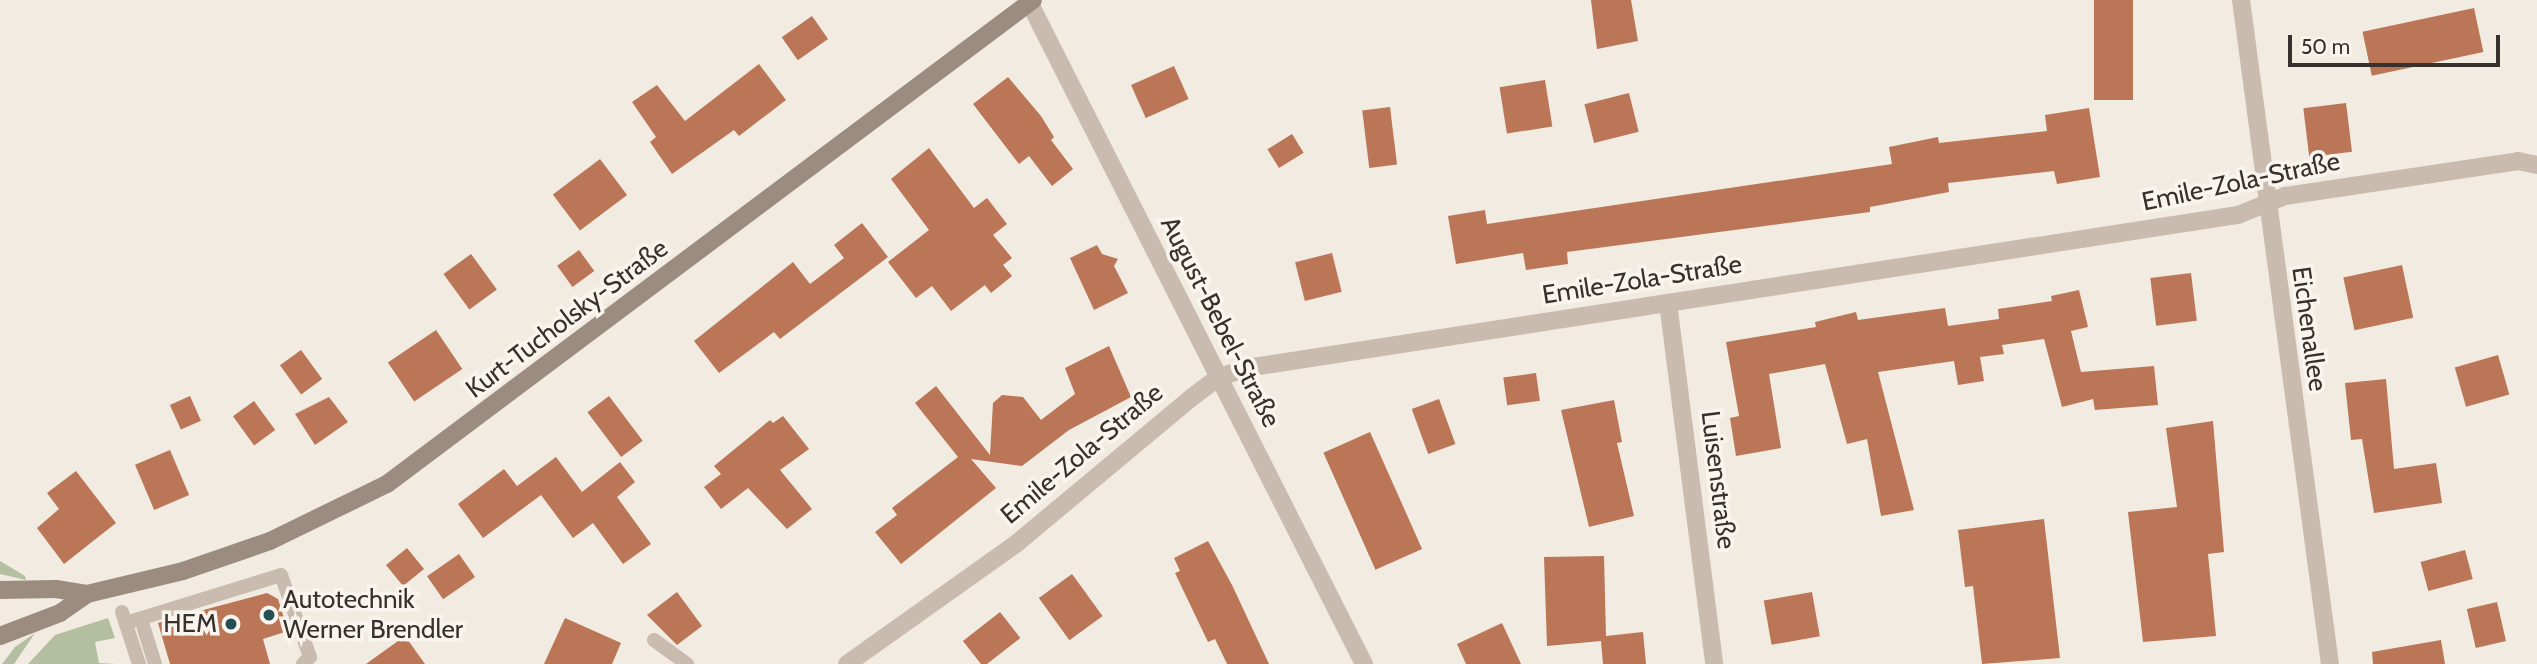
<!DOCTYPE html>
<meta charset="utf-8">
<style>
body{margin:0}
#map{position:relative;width:2537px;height:664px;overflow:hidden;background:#f1ebe1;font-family:Cabin,sans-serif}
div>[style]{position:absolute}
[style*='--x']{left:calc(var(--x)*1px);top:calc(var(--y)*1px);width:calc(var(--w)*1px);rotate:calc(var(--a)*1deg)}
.green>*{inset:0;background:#b4bfa2}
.building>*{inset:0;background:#ba7656;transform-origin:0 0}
.service>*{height:14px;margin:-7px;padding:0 7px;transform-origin:7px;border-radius:7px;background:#c9bcae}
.minor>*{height:18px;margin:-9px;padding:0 9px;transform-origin:9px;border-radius:9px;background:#c9bcae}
.secondary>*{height:18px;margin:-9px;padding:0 9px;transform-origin:9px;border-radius:9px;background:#9c8c7f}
.dots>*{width:19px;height:19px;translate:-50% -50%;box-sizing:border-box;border:4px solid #f9f5ee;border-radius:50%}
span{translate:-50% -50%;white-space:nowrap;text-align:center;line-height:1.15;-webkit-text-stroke:7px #f9f5ee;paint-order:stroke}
.street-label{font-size:26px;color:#38302c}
.poi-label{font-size:26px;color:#38302c}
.left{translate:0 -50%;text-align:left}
.right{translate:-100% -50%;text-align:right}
.scale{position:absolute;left:2288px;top:35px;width:212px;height:32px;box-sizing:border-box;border:4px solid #38302c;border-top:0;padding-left:9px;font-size:21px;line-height:24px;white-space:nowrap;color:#38302c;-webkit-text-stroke:5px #f9f5ee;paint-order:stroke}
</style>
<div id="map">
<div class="green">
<i style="clip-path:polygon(0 561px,25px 576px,26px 580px,0 574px)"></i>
<i style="clip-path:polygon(108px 618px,115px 638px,95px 642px,99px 663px,116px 664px,28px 664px,55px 635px)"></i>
<i style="clip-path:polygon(35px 633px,14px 664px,2px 664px,15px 647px)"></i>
</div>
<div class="building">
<i style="clip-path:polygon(1591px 0,1631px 0,1638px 41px,1597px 49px)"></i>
<i style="left:2094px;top:0;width:39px;height:100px"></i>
<i style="left:2474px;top:8px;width:45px;height:114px;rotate:78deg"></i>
<i style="left:812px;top:16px;width:28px;height:37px;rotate:55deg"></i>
<i style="clip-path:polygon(759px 64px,786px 100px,739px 136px,734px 130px,672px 174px,650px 142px,656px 137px,632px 102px,657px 85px,685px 121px)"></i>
<i style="left:1174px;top:66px;width:36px;height:47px;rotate:66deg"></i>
<i style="clip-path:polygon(1008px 77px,1041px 116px,1054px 137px,1051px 140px,1073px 169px,1052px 186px,1029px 156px,1019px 164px,973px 104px)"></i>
<i style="left:1545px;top:80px;width:47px;height:46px;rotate:81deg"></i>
<i style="left:1629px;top:93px;width:40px;height:46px;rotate:76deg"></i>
<i style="left:2346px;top:103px;width:49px;height:43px;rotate:83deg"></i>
<i style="left:1390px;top:107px;width:58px;height:28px;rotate:83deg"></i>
<i style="clip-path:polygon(2089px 108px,2100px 177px,2057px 184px,2054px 171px,1948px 183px,1949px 192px,1870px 207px,1870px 212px,1567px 252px,1568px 264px,1526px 270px,1523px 253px,1456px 264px,1448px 216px,1485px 210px,1487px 224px,1892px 164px,1889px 147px,1938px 137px,1939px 143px,2047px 131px,2045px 115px)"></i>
<i style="left:1292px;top:134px;width:22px;height:29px;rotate:58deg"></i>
<i style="clip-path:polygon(929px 148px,974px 208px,987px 198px,1007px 224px,993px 235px,1012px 258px,1003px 265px,1012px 276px,991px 293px,985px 285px,951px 311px,932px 286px,916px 298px,888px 262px,929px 230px,891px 179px)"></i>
<i style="left:600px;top:159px;width:45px;height:59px;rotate:53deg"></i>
<i style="clip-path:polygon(862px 223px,888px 257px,780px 339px,774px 332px,719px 373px,694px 341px,793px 262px,810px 284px,844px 258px,834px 245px)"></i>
<i style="clip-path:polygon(1097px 245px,1102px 254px,1118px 259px,1114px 266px,1128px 293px,1094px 310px,1070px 258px)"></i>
<i style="left:579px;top:250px;width:26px;height:27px;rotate:54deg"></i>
<i style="left:1332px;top:253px;width:40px;height:38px;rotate:76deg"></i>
<i style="left:471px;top:254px;width:44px;height:34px;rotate:54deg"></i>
<i style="left:2402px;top:265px;width:54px;height:60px;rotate:78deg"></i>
<i style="left:2191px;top:273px;width:48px;height:41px;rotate:83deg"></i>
<i style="clip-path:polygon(2079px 290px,2088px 327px,2071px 331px,2081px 372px,2154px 366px,2158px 405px,2095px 410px,2093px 399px,2062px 407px,2044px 339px,2002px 345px,2004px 354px,1980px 357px,1984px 381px,1958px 385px,1954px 361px,1878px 372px,1914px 510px,1881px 516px,1867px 439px,1847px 444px,1825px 364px,1769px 374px,1781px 448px,1736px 456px,1730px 418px,1739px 416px,1726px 342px,1816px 327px,1815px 322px,1856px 312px,1858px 320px,1945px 308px,1948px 326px,1999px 319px,1998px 309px,2052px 301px,2051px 296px)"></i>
<i style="left:436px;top:330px;width:47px;height:58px;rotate:56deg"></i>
<i style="clip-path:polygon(1109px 346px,1131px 397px,1069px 430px,1022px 466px,971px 459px,996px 488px,901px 564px,875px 532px,897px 515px,892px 508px,958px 457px,915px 403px,936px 386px,990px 455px,993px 403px,1002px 395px,1023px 397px,1041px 420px,1075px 394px,1065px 368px)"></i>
<i style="left:301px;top:350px;width:36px;height:26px;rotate:54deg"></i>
<i style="left:2498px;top:355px;width:41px;height:45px;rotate:74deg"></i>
<i style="left:1536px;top:373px;width:28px;height:33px;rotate:82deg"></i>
<i style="clip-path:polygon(2386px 379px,2394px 469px,2436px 463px,2442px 503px,2374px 513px,2362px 439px,2351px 440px,2345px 383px)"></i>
<i style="left:190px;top:396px;width:27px;height:22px;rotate:66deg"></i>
<i style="left:609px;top:396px;width:56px;height:27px;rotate:53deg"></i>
<i style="clip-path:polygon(329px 397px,348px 422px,315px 445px,295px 414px)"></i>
<i style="left:1439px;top:399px;width:48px;height:29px;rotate:70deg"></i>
<i style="clip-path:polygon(1614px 400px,1622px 442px,1617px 443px,1634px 516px,1589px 527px,1561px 410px)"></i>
<i style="left:254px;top:401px;width:36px;height:26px;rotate:54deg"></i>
<i style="clip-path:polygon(783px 416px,809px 449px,780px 470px,812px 509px,787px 529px,748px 488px,721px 509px,704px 487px,721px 474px,714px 466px,770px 420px,773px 423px)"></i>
<i style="clip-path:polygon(2213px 421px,2224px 552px,2208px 554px,2216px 636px,2143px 642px,2128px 512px,2177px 507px,2166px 428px)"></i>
<i style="left:1370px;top:432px;width:128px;height:51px;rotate:66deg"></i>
<i style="left:170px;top:450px;width:49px;height:38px;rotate:67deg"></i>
<i style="clip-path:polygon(556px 457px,582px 492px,620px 462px,635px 482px,617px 497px,651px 544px,623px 564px,593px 523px,573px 538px,541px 495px,483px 538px,458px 504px,504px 469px,517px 486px)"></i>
<i style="clip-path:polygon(76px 471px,116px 523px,64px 564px,37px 528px,59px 509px,47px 493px)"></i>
<i style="clip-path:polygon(2044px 519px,2060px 658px,1982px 664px,1973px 586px,1965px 587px,1958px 530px)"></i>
<i style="clip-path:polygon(1208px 541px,1232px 585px,1269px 664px,1227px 664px,1215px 639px,1208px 642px,1175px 573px,1180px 571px,1174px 558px)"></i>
<i style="left:407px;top:548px;width:27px;height:27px;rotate:51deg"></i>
<i style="left:2465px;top:550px;width:30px;height:46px;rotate:75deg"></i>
<i style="left:459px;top:554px;width:28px;height:39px;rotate:55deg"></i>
<i style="clip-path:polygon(1604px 556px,1606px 636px,1643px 632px,1646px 664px,1603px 664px,1601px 641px,1547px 646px,1544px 557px)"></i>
<i style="left:1072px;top:574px;width:52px;height:41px;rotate:54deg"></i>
<i style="clip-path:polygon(677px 592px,702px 626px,677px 645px,647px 615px)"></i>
<i style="left:1812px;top:592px;width:45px;height:49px;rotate:80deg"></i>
<i style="clip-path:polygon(267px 593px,278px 599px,288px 631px,263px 639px,270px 664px,170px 664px,158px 623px,187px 614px,198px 629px,192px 613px)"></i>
<i style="left:2497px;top:602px;width:40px;height:31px;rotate:77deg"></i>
<i style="left:1000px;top:612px;width:33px;height:47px;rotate:52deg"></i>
<i style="clip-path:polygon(565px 618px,621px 643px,612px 664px,544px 664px)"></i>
<i style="clip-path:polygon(1502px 623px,1521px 664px,1466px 664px,1457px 644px)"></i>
<i style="clip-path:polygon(405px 636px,425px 664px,366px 664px)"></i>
<i style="clip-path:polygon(2441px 640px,2445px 664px,2373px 664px,2372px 652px)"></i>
</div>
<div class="service">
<i style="--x:122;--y:612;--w:55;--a:71.9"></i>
<i style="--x:141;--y:619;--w:47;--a:72.7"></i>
<i style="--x:126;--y:623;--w:162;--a:-17.2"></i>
<i style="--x:281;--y:575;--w:87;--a:70.5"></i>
<i style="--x:310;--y:657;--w:10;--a:135"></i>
<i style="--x:654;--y:640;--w:41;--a:36"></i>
</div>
<div class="minor">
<i style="--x:2241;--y:0;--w:670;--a:82.37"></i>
<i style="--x:1029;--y:2;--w:742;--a:63.16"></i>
<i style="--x:1668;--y:303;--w:364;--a:82.7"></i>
<i style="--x:847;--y:664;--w:209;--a:-35.4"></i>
<i style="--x:1017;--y:543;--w:226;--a:-39.8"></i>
<i style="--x:1191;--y:398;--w:34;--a:-37"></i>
<i style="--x:1218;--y:378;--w:30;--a:-20"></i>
<i style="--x:1246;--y:368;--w:1004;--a:-8.77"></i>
<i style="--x:2238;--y:215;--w:51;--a:-22"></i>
<i style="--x:2285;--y:196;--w:236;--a:-8.5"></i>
<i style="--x:2518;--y:161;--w:19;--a:12"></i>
</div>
<div class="secondary">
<i style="--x:0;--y:590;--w:56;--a:-1"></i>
<i style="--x:56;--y:589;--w:31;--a:9"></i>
<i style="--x:87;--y:594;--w:99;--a:-13.5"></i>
<i style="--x:183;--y:571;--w:92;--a:-19"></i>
<i style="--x:270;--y:541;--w:130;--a:-26"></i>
<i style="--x:387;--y:484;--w:807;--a:-36.84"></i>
<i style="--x:0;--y:636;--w:64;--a:-21"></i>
<i style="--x:60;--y:613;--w:33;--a:-35"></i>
</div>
<div class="dots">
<i style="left:269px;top:615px;background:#254f56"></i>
<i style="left:231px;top:624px;background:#254f56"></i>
</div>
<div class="street-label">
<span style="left:2241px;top:182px;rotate:-12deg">Emile-Zola-Straße</span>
<span style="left:1642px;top:280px;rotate:-9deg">Emile-Zola-Straße</span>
<span style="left:567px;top:319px;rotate:-37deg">Kurt-Tucholsky-Straße</span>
<span style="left:1220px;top:322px;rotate:63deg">August-Bebel-Straße</span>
<span style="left:2309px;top:329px;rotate:82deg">Eichenallee</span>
<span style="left:1082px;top:454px;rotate:-40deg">Emile-Zola-Straße</span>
<span style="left:1718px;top:480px;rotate:83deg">Luisenstraße</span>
</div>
<div class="poi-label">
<span class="left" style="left:283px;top:615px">Autotechnik<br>Werner Brendler</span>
<span class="right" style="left:217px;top:624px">HEM</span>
</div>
<div class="scale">50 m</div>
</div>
